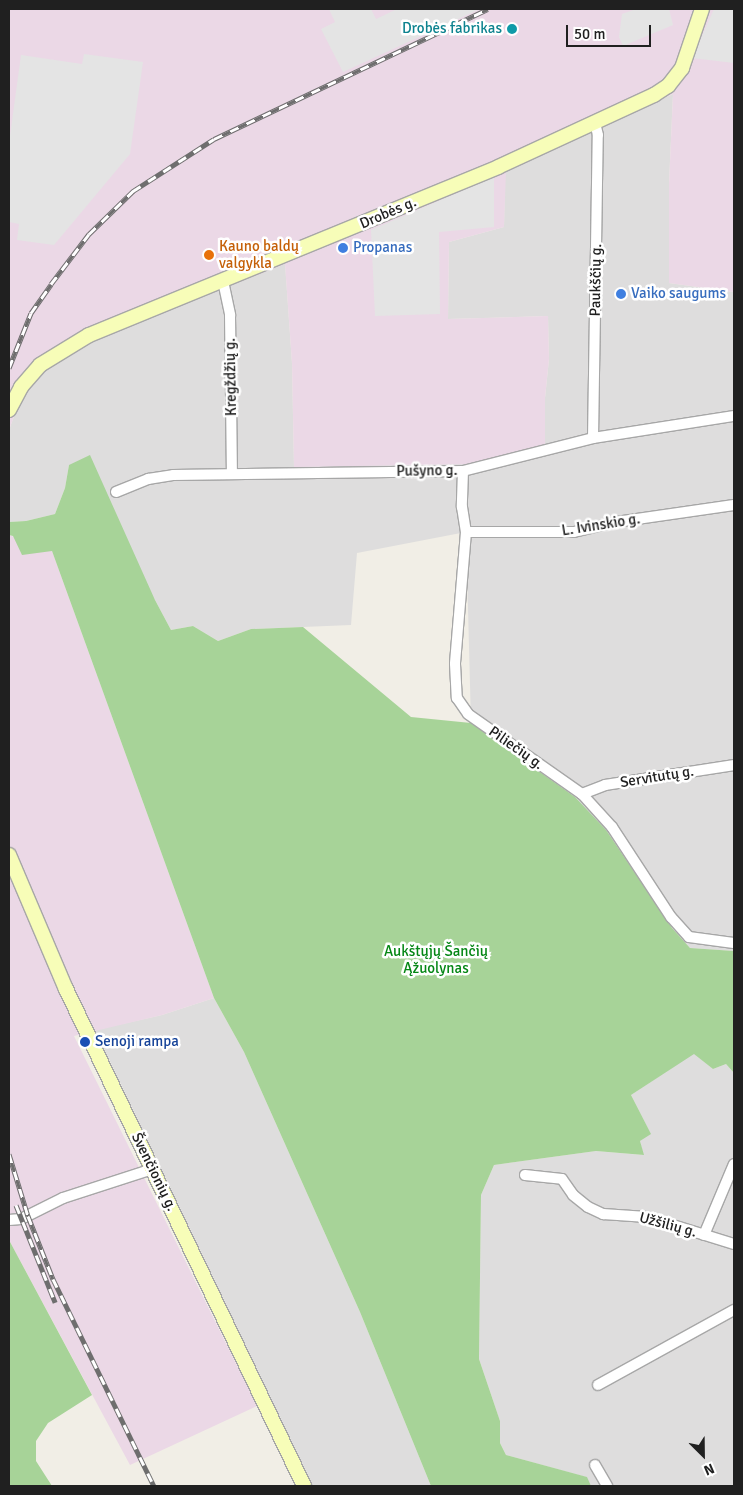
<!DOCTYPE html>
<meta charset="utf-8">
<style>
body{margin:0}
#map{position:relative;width:743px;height:1495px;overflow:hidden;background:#f1eee6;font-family:Signika,sans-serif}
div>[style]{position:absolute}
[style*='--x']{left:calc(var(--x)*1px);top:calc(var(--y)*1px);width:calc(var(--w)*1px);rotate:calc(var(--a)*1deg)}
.residential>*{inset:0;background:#dedddd}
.industrial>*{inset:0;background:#ebd8e6}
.forest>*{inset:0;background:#a7d398}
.parking>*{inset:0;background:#e4e4e4}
.roads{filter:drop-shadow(1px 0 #a7a7a7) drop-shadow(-1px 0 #a7a7a7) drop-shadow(0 1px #a7a7a7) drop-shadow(0 -1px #a7a7a7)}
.street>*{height:10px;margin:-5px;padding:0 5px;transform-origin:5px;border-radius:5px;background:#fff}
.secondary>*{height:14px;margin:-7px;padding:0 7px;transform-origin:7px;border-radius:7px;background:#f7fdb8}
.rail>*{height:5px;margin-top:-2.5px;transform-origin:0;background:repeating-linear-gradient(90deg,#fff 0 9px,#6e6e6e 0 18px);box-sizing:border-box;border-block:1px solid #6e6e6e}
.dots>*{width:14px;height:14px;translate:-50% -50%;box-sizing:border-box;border:2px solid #fff;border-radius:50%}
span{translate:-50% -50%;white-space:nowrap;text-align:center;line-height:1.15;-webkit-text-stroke:5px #fff;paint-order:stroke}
.culture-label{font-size:15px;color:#0d838f}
.right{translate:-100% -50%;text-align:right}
.street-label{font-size:15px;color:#202020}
.food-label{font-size:15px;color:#c56008}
.left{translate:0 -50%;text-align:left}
.shop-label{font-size:15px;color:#366cbe}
.park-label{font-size:15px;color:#058715}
.transit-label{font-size:15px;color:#164399}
.frame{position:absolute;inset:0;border:10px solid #202020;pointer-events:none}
.north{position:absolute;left:678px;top:1430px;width:50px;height:50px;-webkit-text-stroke:4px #fff;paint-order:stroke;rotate:157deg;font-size:14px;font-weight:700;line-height:20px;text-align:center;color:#202020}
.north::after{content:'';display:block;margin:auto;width:18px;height:22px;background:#202020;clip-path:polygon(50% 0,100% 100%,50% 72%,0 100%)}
.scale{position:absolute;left:566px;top:25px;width:85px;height:22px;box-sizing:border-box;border:2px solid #202020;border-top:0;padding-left:6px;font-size:15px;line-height:18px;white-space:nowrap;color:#202020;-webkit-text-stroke:4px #fff;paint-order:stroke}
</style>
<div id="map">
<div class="residential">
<i style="clip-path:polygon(673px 94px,669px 184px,669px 283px,734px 292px,734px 951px,690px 948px,672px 928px,575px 797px,471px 723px,466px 532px,357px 553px,351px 625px,251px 629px,218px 641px,193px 626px,171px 630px,155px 600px,69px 465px,65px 488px,55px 514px,26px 521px,9px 522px,9px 430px,20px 400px,43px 371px,62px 358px,105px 336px,285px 263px,292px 363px,294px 467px,545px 398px,549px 359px,548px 316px,448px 319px,449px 242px,504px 227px,505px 171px)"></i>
<i style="clip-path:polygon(214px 998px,244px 1052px,360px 1312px,431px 1486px,313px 1486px,95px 1030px,162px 1015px)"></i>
<i style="clip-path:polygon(694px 1053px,713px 1069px,726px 1064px,734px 1073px,734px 1486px,591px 1486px,586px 1477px,506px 1455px,500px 1443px,500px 1421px,479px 1359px,481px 1195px,494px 1165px,596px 1151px,643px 1155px,640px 1141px,650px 1133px,631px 1095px)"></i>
</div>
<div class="industrial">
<i style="clip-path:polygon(9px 9px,734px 9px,734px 292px,669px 283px,669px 184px,673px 94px,506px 171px,504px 227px,449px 242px,448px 319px,548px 316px,549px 359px,545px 398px,545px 444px,475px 464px,294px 467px,292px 363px,285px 264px,105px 336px,62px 358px,43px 371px,30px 385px,20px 400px,9px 430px)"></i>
<i style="clip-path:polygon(9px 535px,52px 551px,214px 998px,162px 1015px,74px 1036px,257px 1406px,130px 1465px,9px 1240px)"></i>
</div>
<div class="forest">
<i style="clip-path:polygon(90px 455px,155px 600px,171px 630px,193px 626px,218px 641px,251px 629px,303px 627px,411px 717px,471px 723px,575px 797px,606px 830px,672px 928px,690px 948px,734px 951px,734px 1073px,726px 1064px,713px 1069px,694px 1054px,631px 1095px,651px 1134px,640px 1141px,644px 1155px,596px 1151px,494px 1165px,481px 1195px,479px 1359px,500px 1421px,500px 1443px,506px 1455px,587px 1477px,591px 1486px,431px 1486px,360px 1312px,244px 1052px,214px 998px,52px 551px,22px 555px,13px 536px,9px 535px,9px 522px,26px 521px,55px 514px,65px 488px,69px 465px)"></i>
<i style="clip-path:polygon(9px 1240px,92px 1395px,48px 1423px,36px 1441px,36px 1461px,52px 1486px,9px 1486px)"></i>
</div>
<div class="parking">
<i style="clip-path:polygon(329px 9px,371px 9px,376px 19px,397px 9px,480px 9px,343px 72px,321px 29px,335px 22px)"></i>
<i style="clip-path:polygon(636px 9px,669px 9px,673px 25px,623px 46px,619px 37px,622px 14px)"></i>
<i style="clip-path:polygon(714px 9px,734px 9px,734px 63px,692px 58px)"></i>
<i style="clip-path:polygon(84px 54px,143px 62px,130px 154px,54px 245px,17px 240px,19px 224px,9px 222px,9px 143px,21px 55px,82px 64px)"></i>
<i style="clip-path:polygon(494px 177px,494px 227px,439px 232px,440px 314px,375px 316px,371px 230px)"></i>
</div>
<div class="roads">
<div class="street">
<i style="--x:223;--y:281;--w:35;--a:78"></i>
<i style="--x:230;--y:315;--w:159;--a:89.3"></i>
<i style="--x:593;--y:438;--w:303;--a:-89.1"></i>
<i style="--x:598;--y:135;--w:12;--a:-104"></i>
<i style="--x:463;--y:471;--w:36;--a:92"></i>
<i style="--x:462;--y:507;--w:25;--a:81"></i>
<i style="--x:466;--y:532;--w:132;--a:94.8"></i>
<i style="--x:455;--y:664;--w:34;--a:87"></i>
<i style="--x:457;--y:698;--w:19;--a:55"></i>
<i style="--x:468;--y:714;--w:139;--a:35.1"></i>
<i style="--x:582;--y:794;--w:45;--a:47.7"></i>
<i style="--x:612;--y:827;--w:108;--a:56.8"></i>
<i style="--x:671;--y:917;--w:27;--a:48"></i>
<i style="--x:689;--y:937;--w:45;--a:7.6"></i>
<i style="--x:116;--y:492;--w:35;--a:-22"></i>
<i style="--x:148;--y:479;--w:25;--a:-9"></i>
<i style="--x:173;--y:475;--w:290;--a:-0.8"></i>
<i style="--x:463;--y:471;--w:134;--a:-14.2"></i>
<i style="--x:593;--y:438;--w:143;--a:-8.9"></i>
<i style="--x:466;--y:532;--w:108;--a:0"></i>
<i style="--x:574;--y:532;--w:43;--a:-13.4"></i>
<i style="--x:616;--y:522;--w:119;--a:-8.2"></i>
<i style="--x:582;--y:794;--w:25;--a:-21"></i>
<i style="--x:605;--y:785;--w:131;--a:-8.8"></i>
<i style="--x:525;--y:1175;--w:37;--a:6"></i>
<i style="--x:562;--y:1179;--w:19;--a:55"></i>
<i style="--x:573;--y:1195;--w:19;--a:39"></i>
<i style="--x:588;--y:1207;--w:17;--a:25"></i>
<i style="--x:603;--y:1214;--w:44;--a:3.9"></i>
<i style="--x:647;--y:1217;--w:91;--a:17.2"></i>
<i style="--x:9;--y:1220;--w:12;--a:-5"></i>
<i style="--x:21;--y:1219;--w:47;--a:-26.6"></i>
<i style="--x:63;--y:1198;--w:95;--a:-17.9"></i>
<i style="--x:704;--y:1235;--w:77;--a:-67.1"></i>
<i style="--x:598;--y:1385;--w:155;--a:-28.9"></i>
<i style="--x:595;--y:1465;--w:24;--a:60"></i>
</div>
<div class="secondary">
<i style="--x:9;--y:410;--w:26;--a:-62"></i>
<i style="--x:21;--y:387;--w:29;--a:-49"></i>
<i style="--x:40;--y:365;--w:57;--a:-31.5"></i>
<i style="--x:89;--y:335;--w:442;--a:-22.3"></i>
<i style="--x:498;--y:167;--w:172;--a:-24.8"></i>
<i style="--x:654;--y:95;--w:17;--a:-33"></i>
<i style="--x:668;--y:86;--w:23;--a:-52"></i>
<i style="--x:682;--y:68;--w:62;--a:-71.3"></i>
<i style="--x:9;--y:855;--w:146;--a:67"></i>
<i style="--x:66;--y:989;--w:551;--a:64.41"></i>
</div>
</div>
<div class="rail">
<i style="--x:9;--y:368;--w:59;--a:-68.2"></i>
<i style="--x:31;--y:313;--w:35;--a:-55"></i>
<i style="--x:51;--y:284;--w:63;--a:-52.8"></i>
<i style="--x:89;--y:234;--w:62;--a:-44.3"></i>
<i style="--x:133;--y:191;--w:96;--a:-32.7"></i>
<i style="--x:214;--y:139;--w:303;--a:-25.4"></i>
<i style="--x:9;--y:1154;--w:65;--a:73"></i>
<i style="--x:28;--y:1216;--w:68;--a:68.4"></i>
<i style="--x:53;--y:1279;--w:230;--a:64"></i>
<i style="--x:16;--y:1205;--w:105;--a:68.1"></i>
</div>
<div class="dots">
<i style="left:512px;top:29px;background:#0f9aa8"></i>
<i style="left:343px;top:248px;background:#3f7fe0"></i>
<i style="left:209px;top:255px;background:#e8710a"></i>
<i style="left:621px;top:294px;background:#3f7fe0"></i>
<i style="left:85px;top:1042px;background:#1a4fb4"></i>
</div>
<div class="culture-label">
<span class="right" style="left:502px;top:29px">Drobės fabrikas</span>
</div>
<div class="street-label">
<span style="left:388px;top:213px;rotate:-23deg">Drobės g.</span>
<span style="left:596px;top:280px;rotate:-89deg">Paukščių g.</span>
<span style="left:231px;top:377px;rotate:-91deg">Kregždžių g.</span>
<span style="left:427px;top:471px;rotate:-1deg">Pušyno g.</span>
<span style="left:601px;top:525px;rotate:-9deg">L. Ivinskio g.</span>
<span style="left:516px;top:748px;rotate:35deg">Piliečių g.</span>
<span style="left:657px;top:777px;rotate:-9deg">Servitutų g.</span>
<span style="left:154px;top:1172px;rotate:64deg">Švenčionių g.</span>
<span style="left:668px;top:1225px;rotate:15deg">Užšilių g.</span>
</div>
<div class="food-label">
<span class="left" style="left:219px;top:255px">Kauno baldų<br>valgykla</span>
</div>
<div class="shop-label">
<span class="left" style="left:353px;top:248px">Propanas</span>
<span class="left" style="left:631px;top:294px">Vaiko saugums</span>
</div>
<div class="park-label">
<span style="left:436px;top:960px">Aukštųjų Šančių<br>Ąžuolynas</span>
</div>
<div class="transit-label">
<span class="left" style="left:95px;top:1042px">Senoji rampa</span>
</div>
<div class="frame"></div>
<div class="north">N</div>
<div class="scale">50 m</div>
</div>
